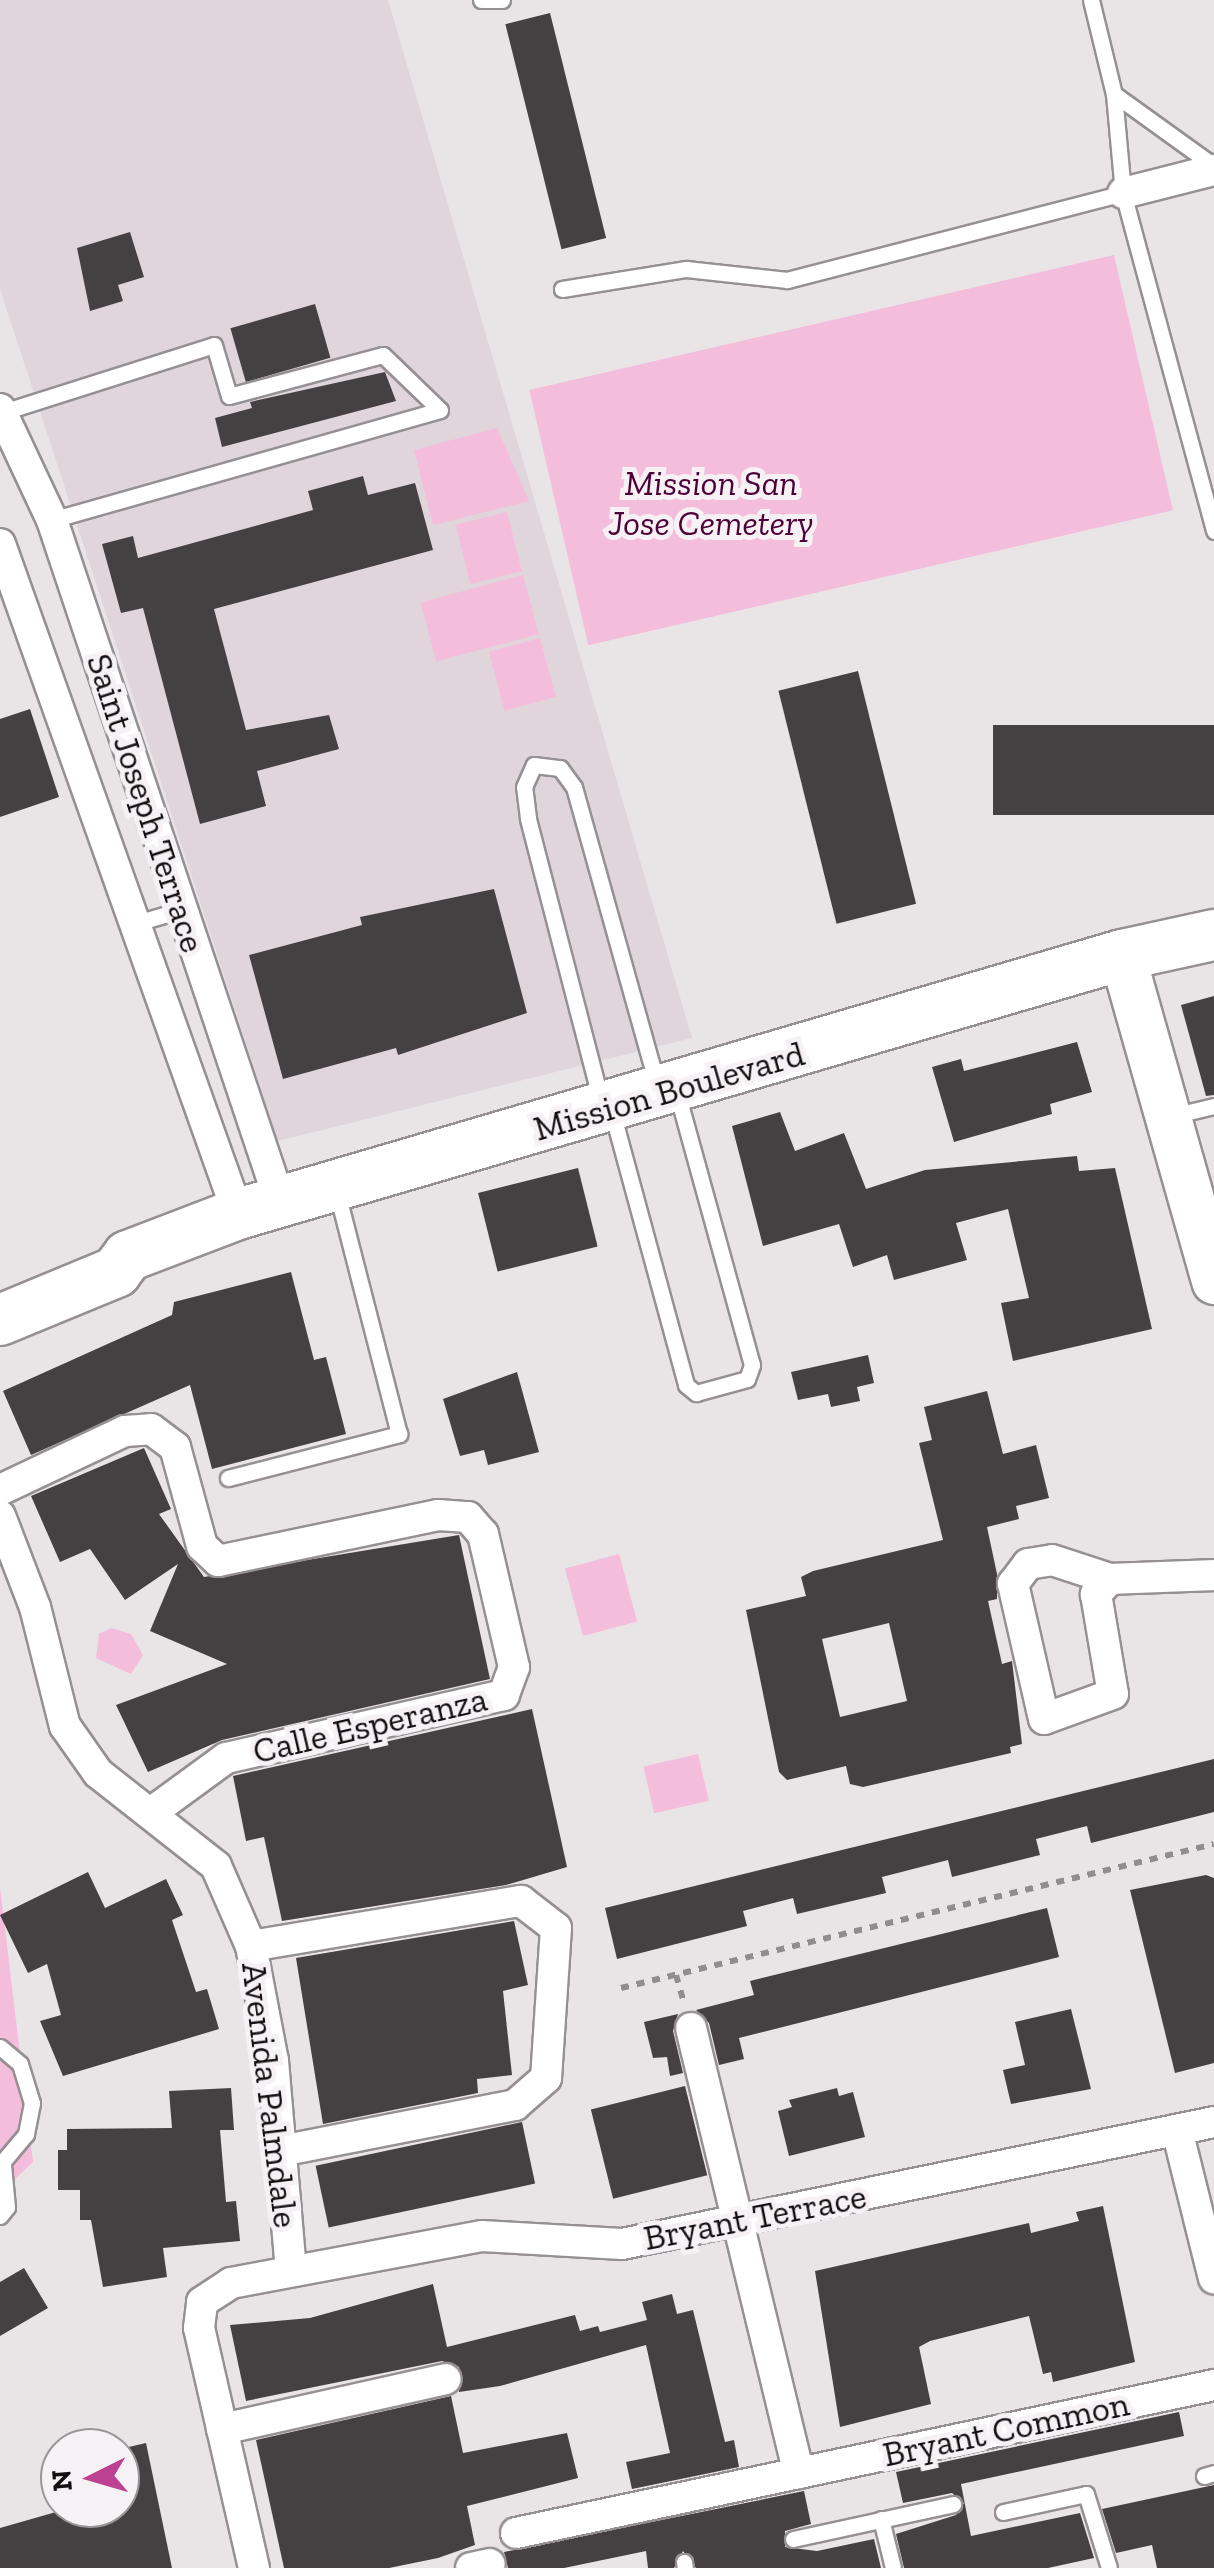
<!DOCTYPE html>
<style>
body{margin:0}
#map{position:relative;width:1214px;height:2568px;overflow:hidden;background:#e9e4e6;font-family:"Zilla Slab",serif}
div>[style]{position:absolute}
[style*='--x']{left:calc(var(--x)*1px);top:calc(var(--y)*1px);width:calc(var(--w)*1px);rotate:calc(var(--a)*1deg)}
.built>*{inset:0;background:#e1d5dc}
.green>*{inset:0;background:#f4bddc;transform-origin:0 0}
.building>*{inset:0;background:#454143;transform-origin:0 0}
.path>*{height:6px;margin-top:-3px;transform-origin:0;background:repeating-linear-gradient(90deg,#908d8e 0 8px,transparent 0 16px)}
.roads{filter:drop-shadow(2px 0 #959093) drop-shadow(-2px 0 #959093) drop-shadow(0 2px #959093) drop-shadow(0 -2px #959093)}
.lane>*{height:15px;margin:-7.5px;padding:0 7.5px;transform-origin:7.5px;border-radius:7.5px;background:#fff}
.street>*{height:30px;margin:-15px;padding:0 15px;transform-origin:15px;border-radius:15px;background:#fff}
.secondary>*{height:45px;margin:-22.5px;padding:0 22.5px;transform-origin:22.5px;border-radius:22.5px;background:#fff}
.primary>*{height:50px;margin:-25px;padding:0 25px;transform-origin:25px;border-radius:25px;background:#fff}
span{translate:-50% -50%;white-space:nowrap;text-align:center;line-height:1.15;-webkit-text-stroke:10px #f6f1f4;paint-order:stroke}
.park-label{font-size:35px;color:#4e0139;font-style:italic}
.street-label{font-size:35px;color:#100e0f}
.north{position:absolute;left:40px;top:2428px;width:100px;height:100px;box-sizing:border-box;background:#f6f1f4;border:2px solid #9a9698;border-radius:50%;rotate:265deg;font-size:28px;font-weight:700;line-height:40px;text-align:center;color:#100e0f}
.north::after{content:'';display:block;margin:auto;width:35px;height:45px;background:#bc4193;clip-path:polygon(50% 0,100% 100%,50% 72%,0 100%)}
</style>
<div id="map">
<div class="built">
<i style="clip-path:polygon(0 0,388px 0,692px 1038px,278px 1141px,0 289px)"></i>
</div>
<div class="green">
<i style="left:1114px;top:255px;width:262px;height:600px;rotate:77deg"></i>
<i style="clip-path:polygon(497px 428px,529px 501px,433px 525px,414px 450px)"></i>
<i style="left:507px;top:512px;width:61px;height:53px;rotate:76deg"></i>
<i style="left:523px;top:575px;width:61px;height:106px;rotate:75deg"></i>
<i style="left:540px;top:638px;width:61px;height:53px;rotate:75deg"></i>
<i style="left:619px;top:1554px;width:70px;height:56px;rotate:75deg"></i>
<i style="clip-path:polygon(111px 1628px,131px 1634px,143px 1655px,131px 1674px,96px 1658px,99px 1634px)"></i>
<i style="left:698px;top:1754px;width:48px;height:56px;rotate:77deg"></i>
<i style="clip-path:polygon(0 1887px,33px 2162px,0 2193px)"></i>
</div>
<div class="building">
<i style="left:550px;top:13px;width:232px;height:46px;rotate:76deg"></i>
<i style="clip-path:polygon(130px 232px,144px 277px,118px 285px,123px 301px,90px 311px,77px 248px)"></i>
<i style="left:315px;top:304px;width:56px;height:88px;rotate:74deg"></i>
<i style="clip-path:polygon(385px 372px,396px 401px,222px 447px,215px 418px,252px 408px,250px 402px)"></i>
<i style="clip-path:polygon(363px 476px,368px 495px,415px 483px,433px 550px,214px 609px,246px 730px,329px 715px,339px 749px,257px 771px,266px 806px,200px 824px,143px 608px,121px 613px,102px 544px,133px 536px,138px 558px,313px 510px,308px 491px)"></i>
<i style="left:858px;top:671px;width:240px;height:82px;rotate:76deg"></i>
<i style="clip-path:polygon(30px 709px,59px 797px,0 817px,0 719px)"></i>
<i style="left:1214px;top:725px;width:90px;height:221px;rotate:90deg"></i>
<i style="clip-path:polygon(494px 889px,527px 1013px,398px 1055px,396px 1048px,283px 1079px,249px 955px,362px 925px,360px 917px)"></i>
<i style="clip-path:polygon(1214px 996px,1214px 1095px,1206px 1096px,1181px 1005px)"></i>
<i style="clip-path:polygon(1077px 1042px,1092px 1092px,1050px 1104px,1052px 1114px,954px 1142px,932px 1067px,961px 1059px,964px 1071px)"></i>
<i style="clip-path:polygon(780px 1112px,795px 1151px,844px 1133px,866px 1189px,925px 1170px,1077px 1156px,1079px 1171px,1115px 1168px,1152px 1329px,1013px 1361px,1001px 1303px,1029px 1298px,1008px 1209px,956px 1223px,967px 1260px,894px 1280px,887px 1255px,853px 1267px,839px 1224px,763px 1246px,732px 1126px)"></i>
<i style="left:578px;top:1168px;width:81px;height:103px;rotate:76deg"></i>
<i style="clip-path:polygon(291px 1272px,314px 1360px,326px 1357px,346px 1434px,212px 1469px,190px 1385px,31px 1455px,3px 1391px,172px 1315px,174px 1302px)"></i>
<i style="clip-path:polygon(868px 1355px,874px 1383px,857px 1387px,860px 1401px,831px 1407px,828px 1394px,798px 1400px,791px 1372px)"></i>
<i style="clip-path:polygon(517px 1372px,539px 1452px,488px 1465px,484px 1450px,460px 1456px,443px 1399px)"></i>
<i style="clip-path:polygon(evenodd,987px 1391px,1003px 1454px,1036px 1445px,1049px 1498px,1016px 1506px,1019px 1519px,987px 1527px,997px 1574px,997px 1599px,988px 1601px,1002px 1664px,1012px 1661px,1022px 1744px,1010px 1747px,1011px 1753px,863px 1787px,850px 1784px,846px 1766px,787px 1780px,779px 1772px,746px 1610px,806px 1596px,801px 1577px,813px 1571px,943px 1540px,919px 1443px,932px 1440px,924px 1407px,987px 1391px,889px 1623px,907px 1701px,840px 1717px,822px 1639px,889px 1623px)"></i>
<i style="clip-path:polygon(144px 1448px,171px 1509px,159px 1514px,204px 1577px,459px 1535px,490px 1679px,222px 1740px,148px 1772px,116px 1705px,227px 1664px,150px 1631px,178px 1564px,125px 1600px,90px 1549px,60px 1562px,31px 1496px)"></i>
<i style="clip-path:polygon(532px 1709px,567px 1867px,506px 1885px,282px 1921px,264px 1837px,246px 1841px,233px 1776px)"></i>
<i style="clip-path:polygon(1214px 1759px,1214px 1812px,1091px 1843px,1087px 1826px,1036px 1839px,1040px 1855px,952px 1877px,948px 1860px,882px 1877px,886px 1893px,797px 1914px,793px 1898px,743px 1911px,747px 1926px,617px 1959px,605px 1908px)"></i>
<i style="clip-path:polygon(88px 1872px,105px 1908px,166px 1879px,183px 1915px,172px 1920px,196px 1992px,207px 1989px,219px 2029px,63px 2076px,40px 2021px,61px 2015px,47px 1964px,28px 1973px,0 1915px)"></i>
<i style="clip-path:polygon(1206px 1875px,1214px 1878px,1214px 2063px,1175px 2073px,1130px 1890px)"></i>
<i style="clip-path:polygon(1047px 1908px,1059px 1957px,739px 2038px,744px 2059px,719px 2065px,709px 2023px,696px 2010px,754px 1995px,750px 1981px)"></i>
<i style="clip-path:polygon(514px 1921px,528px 1985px,503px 1991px,512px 2075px,477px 2079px,478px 2093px,323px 2124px,296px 1958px)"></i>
<i style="clip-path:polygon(1071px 2009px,1091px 2089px,1011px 2104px,1003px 2070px,1025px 2065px,1015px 2022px)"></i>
<i style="clip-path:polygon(678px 2014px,673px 2031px,683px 2073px,670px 2076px,667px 2057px,653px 2058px,644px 2022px)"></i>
<i style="left:685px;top:2086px;width:92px;height:97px;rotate:76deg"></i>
<i style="clip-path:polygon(231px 2088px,234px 2130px,220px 2130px,226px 2202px,236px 2201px,240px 2241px,163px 2248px,167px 2277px,103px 2287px,91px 2220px,80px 2220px,80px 2190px,58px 2190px,58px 2150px,67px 2150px,67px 2129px,172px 2128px,169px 2091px)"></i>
<i style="clip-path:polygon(837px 2088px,839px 2096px,853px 2092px,865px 2137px,789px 2156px,778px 2111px,792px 2107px,789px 2100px)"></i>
<i style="left:522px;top:2122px;width:63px;height:211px;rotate:78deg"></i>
<i style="clip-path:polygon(1103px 2206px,1135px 2362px,1053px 2382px,1051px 2372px,1043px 2374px,1029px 2316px,930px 2341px,919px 2347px,931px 2404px,840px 2427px,815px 2271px,1029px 2223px,1031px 2233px,1079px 2221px,1076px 2212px)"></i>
<i style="clip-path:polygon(24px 2268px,48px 2308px,0 2336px,0 2282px)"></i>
<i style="clip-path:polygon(433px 2284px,447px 2347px,575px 2315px,580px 2331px,598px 2326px,600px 2332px,647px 2320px,642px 2302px,672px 2294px,677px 2314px,693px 2310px,725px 2442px,734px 2440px,739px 2467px,632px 2489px,626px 2462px,670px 2453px,646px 2345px,500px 2386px,459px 2392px,459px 2367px,442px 2361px,246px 2401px,230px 2325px,310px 2318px)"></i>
<i style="clip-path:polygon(451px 2396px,463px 2453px,567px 2433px,578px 2478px,467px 2506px,475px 2545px,438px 2558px,389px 2568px,284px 2568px,256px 2440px)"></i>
<i style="clip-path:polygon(1179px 2412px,1184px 2436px,961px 2484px,971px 2536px,1080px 2513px,1094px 2558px,1048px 2568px,904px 2568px,896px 2534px,956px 2515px,964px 2503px,952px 2493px,903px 2503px,896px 2472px)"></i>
<i style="clip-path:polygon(146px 2443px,172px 2568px,0 2568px,0 2528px,70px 2508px,120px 2508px,120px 2449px)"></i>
<i style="clip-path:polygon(1214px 2485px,1214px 2568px,1157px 2568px,1152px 2545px,1116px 2553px,1102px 2509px)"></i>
<i style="clip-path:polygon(804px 2491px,811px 2524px,785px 2531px,785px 2547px,817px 2551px,874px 2539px,881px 2568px,696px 2568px,683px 2551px,674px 2568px,648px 2568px,646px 2551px,564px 2568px,508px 2568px,504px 2552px)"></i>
</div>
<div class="path">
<i style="--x:676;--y:1975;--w:29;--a:74"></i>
<i style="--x:621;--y:1988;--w:610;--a:-13.65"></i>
</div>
<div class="roads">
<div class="lane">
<i style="--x:481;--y:0;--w:21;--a:0"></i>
<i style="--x:1091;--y:0;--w:97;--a:76.3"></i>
<i style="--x:1114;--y:94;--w:99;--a:84.8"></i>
<i style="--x:1123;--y:193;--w:350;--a:74.9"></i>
<i style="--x:1114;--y:94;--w:123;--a:35.8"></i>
<i style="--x:562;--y:289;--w:126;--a:-9.2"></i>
<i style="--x:686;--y:269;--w:102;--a:6.2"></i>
<i style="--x:787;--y:280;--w:347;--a:-14.5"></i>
<i style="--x:3;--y:412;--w:221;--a:-17.6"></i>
<i style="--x:214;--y:345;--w:53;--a:73.6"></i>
<i style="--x:229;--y:396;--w:159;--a:-14.9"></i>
<i style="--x:383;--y:355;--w:79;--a:44"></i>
<i style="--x:440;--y:410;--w:403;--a:164.2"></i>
<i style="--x:133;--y:924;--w:50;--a:-16.3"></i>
<i style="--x:601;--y:1101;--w:292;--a:-104.5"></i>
<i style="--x:528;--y:818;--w:31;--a:-97"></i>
<i style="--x:524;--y:787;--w:24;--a:-66"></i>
<i style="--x:534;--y:765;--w:26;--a:7"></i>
<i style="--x:560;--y:768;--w:24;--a:54"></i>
<i style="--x:574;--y:787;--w:309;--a:74.4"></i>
<i style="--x:612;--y:1112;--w:283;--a:74.8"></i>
<i style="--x:686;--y:1385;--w:13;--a:39"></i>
<i style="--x:696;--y:1393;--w:53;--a:-15.4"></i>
<i style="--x:747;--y:1379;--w:15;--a:-70"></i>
<i style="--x:752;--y:1365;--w:283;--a:-105.4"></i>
<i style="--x:1172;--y:1116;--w:43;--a:-13.4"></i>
<i style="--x:228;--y:1478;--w:177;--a:-14.4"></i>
<i style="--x:399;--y:1434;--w:249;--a:-104.4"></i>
<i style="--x:0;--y:2047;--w:26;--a:40"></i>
<i style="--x:20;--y:2064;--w:41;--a:72.9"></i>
<i style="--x:32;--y:2103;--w:32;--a:101"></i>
<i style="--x:26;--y:2134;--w:40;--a:130"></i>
<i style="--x:0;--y:2216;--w:11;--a:-52"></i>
<i style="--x:7;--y:2207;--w:42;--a:-95.4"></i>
<i style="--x:1204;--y:2476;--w:10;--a:-17"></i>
<i style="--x:1003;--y:2512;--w:85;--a:-12.2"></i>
<i style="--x:1086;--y:2494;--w:77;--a:72.7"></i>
<i style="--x:881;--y:2519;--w:50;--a:76.2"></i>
<i style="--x:793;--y:2539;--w:164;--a:-12.3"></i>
<i style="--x:684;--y:2562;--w:6;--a:81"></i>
</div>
<div class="street">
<i style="--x:1123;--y:193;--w:94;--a:-14.2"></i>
<i style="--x:0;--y:409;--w:123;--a:64.9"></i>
<i style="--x:52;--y:520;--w:719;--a:71.51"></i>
<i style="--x:0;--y:544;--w:711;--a:70.44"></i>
<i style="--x:0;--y:1490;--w:138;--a:-25.3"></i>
<i style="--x:125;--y:1431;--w:26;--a:-4"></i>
<i style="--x:151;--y:1429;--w:30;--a:37"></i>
<i style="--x:175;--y:1447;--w:103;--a:74.7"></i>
<i style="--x:202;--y:1546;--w:22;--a:43"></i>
<i style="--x:218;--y:1561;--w:225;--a:-11.8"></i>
<i style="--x:438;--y:1515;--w:30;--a:4"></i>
<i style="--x:468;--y:1517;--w:23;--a:49"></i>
<i style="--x:483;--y:1534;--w:137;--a:76.9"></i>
<i style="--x:514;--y:1667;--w:30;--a:110"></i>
<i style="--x:504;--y:1695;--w:285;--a:167.2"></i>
<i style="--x:226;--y:1758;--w:92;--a:143.9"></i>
<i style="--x:0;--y:1516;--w:97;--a:69"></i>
<i style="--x:35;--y:1607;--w:123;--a:75.9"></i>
<i style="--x:65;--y:1726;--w:57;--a:54.9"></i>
<i style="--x:98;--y:1773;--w:150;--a:38.2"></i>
<i style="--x:216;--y:1866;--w:87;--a:66.4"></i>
<i style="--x:251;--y:1946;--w:117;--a:79.2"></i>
<i style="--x:273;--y:2061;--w:210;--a:85.1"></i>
<i style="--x:1110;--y:1579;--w:21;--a:133"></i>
<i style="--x:1096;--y:1594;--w:101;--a:80.4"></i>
<i style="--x:1113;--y:1694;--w:73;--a:160.1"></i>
<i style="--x:1044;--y:1719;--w:139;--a:-102.9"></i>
<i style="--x:1013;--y:1584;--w:25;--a:-53"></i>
<i style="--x:1028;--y:1564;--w:24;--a:-9"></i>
<i style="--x:1052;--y:1560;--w:61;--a:18.1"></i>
<i style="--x:1110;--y:1579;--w:104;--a:-2.2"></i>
<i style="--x:251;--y:1946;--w:274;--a:-9.5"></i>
<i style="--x:521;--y:1901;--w:44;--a:37.6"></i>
<i style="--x:556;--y:1928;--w:150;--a:93.8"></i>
<i style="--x:546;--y:2078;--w:41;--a:138.9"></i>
<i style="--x:515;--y:2105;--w:238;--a:168.9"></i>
<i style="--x:691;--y:2028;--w:458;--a:76.4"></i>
<i style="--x:1177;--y:2130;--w:153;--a:76"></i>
<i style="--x:222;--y:2429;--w:229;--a:-12.6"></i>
<i style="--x:516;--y:2533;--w:714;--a:-11.97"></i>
<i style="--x:254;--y:2568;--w:246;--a:-102.9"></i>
<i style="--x:199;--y:2328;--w:26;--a:-83"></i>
<i style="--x:202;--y:2302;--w:35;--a:-33"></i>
<i style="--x:231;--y:2283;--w:255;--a:-10.6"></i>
<i style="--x:482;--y:2236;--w:140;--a:3.3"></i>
<i style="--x:622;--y:2244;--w:604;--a:-11.64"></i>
<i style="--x:471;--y:2568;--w:19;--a:-12"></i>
</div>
<div class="secondary">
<i style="--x:1122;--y:955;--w:339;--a:74.2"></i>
</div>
<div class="primary">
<i style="--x:0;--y:1320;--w:126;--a:-22.5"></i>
<i style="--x:116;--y:1272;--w:20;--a:-53"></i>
<i style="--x:128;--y:1256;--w:118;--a:-20.9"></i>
<i style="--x:238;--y:1214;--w:921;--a:-16.33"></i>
<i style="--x:1122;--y:955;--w:94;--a:-12.3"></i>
</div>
</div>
<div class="park-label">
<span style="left:711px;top:503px">Mission San<br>Jose Cemetery</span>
</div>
<div class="street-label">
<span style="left:146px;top:803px;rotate:72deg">Saint Joseph Terrace</span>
<span style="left:669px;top:1091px;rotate:-16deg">Mission Boulevard</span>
<span style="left:370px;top:1725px;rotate:-13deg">Calle Esperanza</span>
<span style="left:270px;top:2095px;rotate:83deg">Avenida Palmdale</span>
<span style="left:755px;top:2217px;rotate:-11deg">Bryant Terrace</span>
<span style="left:1006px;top:2429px;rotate:-12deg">Bryant Common</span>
</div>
<div class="north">N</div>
</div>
